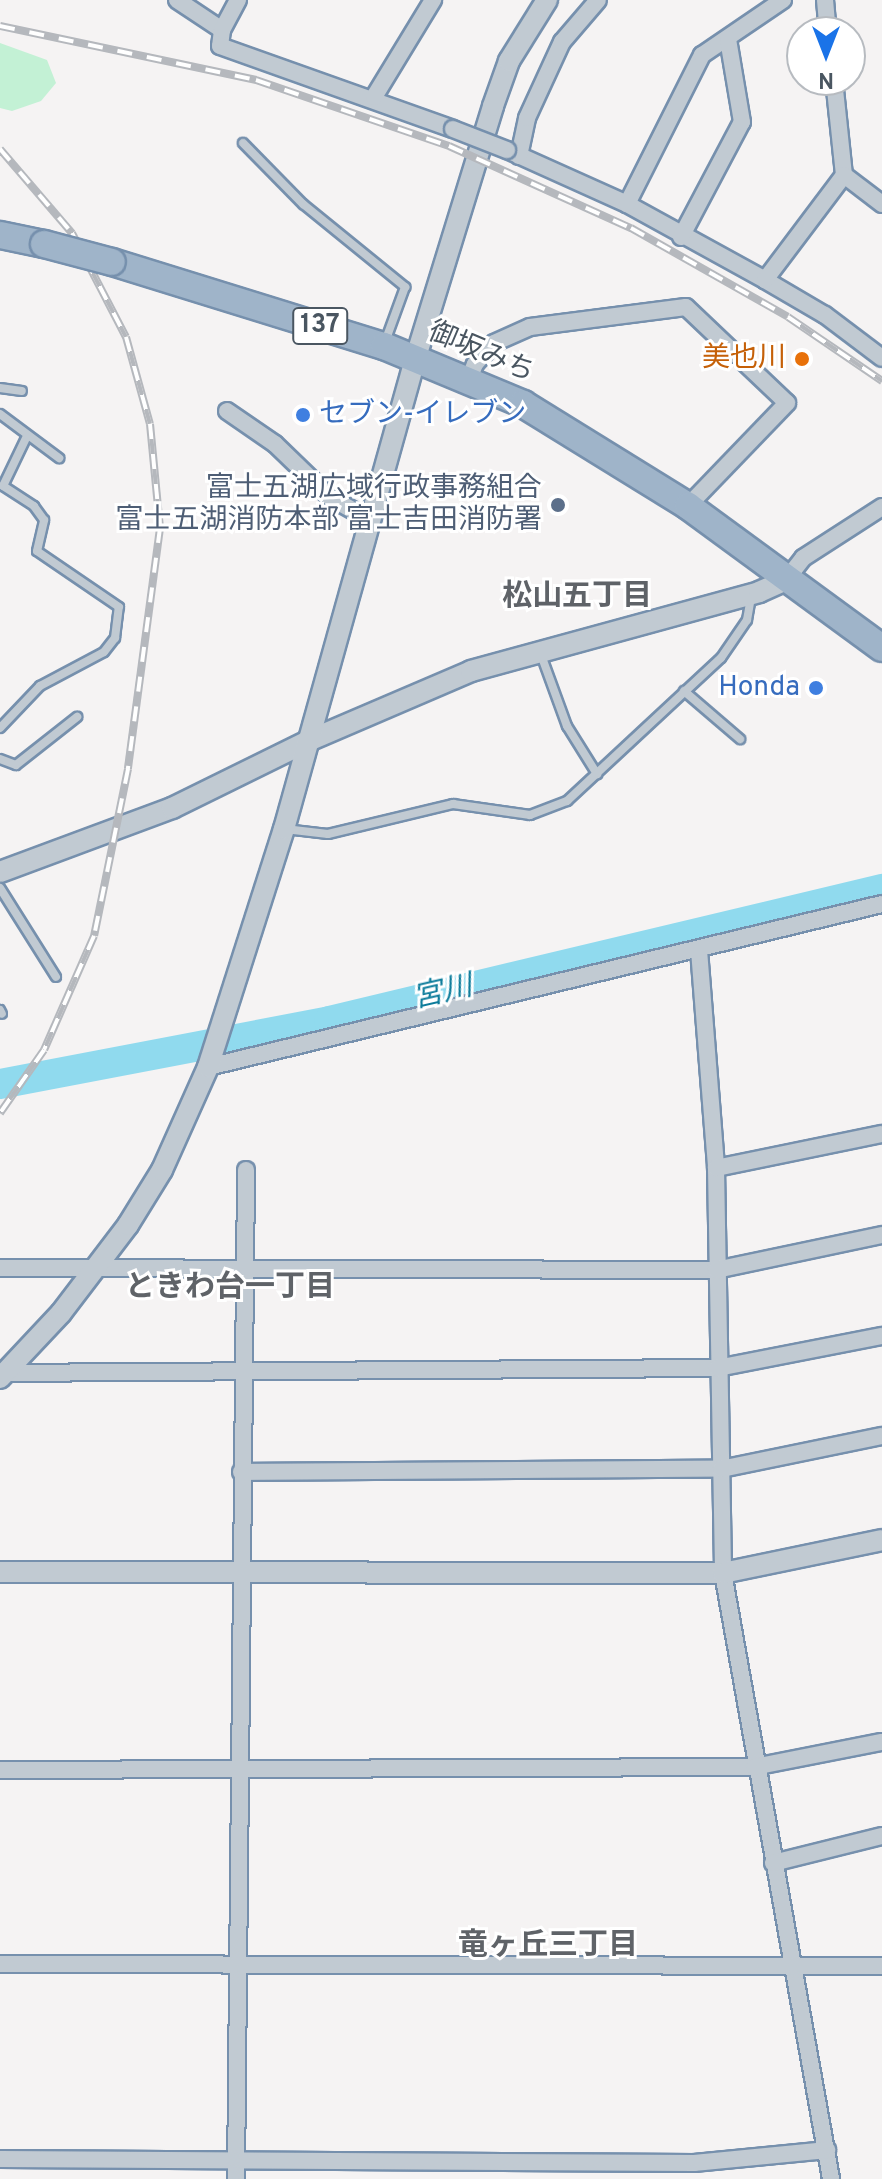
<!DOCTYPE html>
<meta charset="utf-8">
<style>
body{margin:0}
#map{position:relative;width:882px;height:2179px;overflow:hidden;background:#f5f3f3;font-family:Overpass,"Noto Sans JP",sans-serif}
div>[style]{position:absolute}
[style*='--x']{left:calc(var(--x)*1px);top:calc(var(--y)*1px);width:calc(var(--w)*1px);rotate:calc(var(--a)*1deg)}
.green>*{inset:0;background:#c3f1d5}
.river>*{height:30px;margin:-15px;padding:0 15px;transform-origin:15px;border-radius:15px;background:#90daee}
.roads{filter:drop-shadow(2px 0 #7690ad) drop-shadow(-2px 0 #7690ad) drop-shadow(0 2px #7690ad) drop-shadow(0 -2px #7690ad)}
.service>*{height:8px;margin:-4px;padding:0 4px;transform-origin:4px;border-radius:4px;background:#c1cad2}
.minor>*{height:16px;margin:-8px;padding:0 8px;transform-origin:8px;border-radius:8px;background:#c1cad2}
.tertiary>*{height:20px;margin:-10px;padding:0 10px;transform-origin:10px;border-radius:10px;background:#c1cad2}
.trunk>*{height:26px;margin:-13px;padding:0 13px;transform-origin:13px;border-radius:13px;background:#9fb4c9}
.rail>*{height:8px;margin-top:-4px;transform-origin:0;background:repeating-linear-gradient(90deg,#fff 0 15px,#b5b8bd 0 30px);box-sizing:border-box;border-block:2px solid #b5b8bd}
.bridges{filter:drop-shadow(2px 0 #7690ad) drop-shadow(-2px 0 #7690ad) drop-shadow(0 2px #7690ad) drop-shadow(0 -2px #7690ad)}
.minor-bridge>*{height:16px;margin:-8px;padding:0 8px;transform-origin:8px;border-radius:8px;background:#c1cad2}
.trunk-bridge>*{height:26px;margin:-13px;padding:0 13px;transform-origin:13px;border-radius:13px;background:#9fb4c9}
.dots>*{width:22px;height:22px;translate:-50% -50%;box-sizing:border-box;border:4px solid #fff;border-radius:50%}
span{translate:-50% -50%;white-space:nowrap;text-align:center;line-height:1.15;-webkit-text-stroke:6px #fff;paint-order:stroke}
.shield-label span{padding:2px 6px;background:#fff;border:2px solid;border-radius:6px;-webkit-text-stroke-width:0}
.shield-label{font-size:26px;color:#4a5661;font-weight:700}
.street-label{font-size:28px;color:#4a5661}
.food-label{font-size:28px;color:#c56008}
.right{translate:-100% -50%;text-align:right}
.shop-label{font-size:28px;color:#366cbe}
.left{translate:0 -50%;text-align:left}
.service-label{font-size:28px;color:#4e5e75}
.neighbourhood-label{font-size:30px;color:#5f6368;font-weight:700}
.water-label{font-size:30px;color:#0c7c9b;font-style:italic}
.north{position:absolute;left:786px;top:16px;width:80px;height:80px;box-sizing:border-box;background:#fff;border:2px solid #b7bbc0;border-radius:50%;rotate:180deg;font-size:22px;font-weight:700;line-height:32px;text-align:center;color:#4a5661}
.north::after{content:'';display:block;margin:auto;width:28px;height:36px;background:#1a73e8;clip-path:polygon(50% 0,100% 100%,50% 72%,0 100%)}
</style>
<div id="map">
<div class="green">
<i style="clip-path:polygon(0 43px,47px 60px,56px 83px,41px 101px,12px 111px,0 108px)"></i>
</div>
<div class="river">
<i style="--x:0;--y:1084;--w:335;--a:-10.8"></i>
<i style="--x:329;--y:1021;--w:569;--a:-13.43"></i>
</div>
<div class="roads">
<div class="service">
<i style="--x:243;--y:143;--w:86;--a:45.5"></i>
<i style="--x:303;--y:204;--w:132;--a:39.1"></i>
<i style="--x:405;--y:287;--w:59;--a:110"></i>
<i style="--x:0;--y:388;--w:22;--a:8"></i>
<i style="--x:0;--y:414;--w:74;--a:36.7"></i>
<i style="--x:540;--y:652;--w:79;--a:70"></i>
<i style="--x:567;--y:726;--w:57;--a:58"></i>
<i style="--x:684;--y:691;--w:74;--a:40.6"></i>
<i style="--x:0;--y:728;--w:58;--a:-46.4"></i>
<i style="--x:40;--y:686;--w:72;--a:-28"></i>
<i style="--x:104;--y:652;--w:18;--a:-52"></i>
<i style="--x:115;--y:638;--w:31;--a:-83"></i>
<i style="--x:119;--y:607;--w:99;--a:-145.7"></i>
<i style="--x:37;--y:551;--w:32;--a:-77"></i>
<i style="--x:44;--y:520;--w:17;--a:-126"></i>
<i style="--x:34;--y:506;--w:37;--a:-147"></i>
<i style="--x:3;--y:486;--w:53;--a:-64.4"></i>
<i style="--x:0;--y:759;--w:17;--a:21"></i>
<i style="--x:16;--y:765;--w:78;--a:-38.2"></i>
<i style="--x:285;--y:829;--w:43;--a:6.6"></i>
<i style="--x:328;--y:834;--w:129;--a:-13.5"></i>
<i style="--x:453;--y:804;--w:78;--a:8.1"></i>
<i style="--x:530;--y:815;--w:40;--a:-21"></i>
<i style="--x:567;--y:801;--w:210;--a:-42.9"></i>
<i style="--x:721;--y:658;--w:46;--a:-55.6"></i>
<i style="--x:747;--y:620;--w:23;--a:-80"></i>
<i style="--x:0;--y:888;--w:105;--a:57.8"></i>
<i style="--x:0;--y:1010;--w:4;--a:63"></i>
</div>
<div class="minor">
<i style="--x:177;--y:0;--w:54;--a:33.7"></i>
<i style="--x:222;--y:30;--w:16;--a:97"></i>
<i style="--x:220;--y:46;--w:247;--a:19.6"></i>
<i style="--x:825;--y:0;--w:32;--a:85"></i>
<i style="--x:222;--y:30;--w:34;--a:-62"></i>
<i style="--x:834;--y:80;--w:96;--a:84"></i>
<i style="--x:844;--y:175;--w:48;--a:37.3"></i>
<i style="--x:374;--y:97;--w:114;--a:-58.7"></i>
<i style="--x:507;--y:150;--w:132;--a:24.2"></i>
<i style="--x:627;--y:204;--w:158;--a:28.8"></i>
<i style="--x:765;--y:280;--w:69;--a:30.3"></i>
<i style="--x:825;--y:315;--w:71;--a:37"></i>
<i style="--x:519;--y:156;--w:39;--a:-78"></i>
<i style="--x:527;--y:118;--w:84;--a:-65.3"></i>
<i style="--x:562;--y:42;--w:55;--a:-49.4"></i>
<i style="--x:627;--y:204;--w:167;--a:-63.3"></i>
<i style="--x:702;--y:55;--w:98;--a:-34.2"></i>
<i style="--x:681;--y:237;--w:130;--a:-62.1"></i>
<i style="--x:742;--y:122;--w:84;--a:-99.6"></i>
<i style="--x:765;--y:280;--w:131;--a:-53"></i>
<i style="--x:468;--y:382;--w:19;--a:-69"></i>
<i style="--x:475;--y:364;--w:28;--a:-48"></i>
<i style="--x:494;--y:343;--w:39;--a:-24"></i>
<i style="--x:530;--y:327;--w:157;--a:-7.3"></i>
<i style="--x:686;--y:307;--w:139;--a:43.5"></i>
<i style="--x:787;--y:403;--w:143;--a:133.9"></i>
<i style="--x:227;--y:411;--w:58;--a:34.5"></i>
<i style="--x:275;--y:444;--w:78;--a:44"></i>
<i style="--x:331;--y:498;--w:45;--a:29.4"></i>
<i style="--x:786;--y:580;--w:28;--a:-52"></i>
<i style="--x:803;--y:558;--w:94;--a:-32.8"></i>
<i style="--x:699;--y:950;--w:219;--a:85.5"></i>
<i style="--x:716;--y:1168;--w:405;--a:89"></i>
<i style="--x:723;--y:1573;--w:616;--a:79.89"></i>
<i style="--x:208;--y:1067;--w:693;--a:-13.6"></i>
<i style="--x:716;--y:1168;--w:169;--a:-11.6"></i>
<i style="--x:0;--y:1268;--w:716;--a:0.16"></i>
<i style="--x:716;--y:1270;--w:170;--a:-11.9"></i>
<i style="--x:0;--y:1373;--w:717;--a:-0.4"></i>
<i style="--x:717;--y:1368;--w:168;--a:-11"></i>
<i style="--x:241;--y:1472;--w:480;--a:-0.4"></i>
<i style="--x:721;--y:1469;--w:164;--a:-11.6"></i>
<i style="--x:0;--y:1770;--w:754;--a:-0.23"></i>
<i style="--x:754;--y:1767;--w:130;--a:-11.1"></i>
<i style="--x:773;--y:1863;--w:112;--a:-13.9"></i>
<i style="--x:0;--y:1964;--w:882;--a:0.13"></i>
<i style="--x:0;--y:2159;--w:694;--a:0.33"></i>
<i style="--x:694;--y:2163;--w:134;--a:-5.6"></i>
<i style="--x:236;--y:2179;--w:1009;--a:-89.43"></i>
</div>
<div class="tertiary">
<i style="--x:0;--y:872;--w:184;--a:-20.4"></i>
<i style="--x:172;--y:808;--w:152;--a:-26.2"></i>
<i style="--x:308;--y:741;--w:177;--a:-23.2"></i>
<i style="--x:471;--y:671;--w:299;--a:-15.3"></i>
<i style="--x:759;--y:592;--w:30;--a:-24"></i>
<i style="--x:0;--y:1378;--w:89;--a:-46.8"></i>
<i style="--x:61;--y:1313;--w:111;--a:-52.7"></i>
<i style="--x:128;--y:1225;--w:65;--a:-58.3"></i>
<i style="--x:162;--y:1170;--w:113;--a:-65.9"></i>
<i style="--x:208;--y:1067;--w:250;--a:-72.3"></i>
<i style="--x:284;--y:829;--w:487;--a:-74.4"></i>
<i style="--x:415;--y:360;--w:266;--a:-72.9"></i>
<i style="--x:493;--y:106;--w:48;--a:-70.4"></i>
<i style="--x:509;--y:61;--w:72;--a:-58.1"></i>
<i style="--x:0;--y:1572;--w:723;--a:0.08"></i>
<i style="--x:723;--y:1573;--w:162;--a:-11.7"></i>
</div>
<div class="trunk">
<i style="--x:0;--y:235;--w:45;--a:11.6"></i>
<i style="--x:112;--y:262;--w:285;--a:17.2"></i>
<i style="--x:384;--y:346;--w:151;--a:22.6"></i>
<i style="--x:523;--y:404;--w:194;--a:31.7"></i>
<i style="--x:688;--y:506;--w:240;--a:36.2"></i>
</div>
</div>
<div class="rail">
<i style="--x:0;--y:26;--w:262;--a:11.9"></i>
<i style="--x:256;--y:80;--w:204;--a:18.9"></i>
<i style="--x:449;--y:146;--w:200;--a:24.3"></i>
<i style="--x:631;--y:228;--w:180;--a:29.5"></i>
<i style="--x:788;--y:317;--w:114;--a:34.2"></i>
<i style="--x:0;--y:149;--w:111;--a:49.4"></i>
<i style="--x:72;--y:233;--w:117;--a:62.6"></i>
<i style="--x:126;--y:337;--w:90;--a:74.6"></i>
<i style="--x:150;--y:424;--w:104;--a:84.5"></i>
<i style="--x:160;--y:528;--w:243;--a:97.6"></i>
<i style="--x:128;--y:769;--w:170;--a:101.5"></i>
<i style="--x:94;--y:936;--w:124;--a:113.7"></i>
<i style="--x:44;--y:1050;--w:77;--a:124.9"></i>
</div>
<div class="bridges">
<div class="minor-bridge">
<i style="--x:453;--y:129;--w:58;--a:21.3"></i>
</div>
<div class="trunk-bridge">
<i style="--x:44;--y:244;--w:70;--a:14.8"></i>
</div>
</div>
<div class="dots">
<i style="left:802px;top:359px;background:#e8710a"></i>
<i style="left:303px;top:415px;background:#3f7fe0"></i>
<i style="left:558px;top:505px;background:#5c6f8a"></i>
<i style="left:816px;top:688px;background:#3f7fe0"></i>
</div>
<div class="shield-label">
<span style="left:320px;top:326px">137</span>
</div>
<div class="street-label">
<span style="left:481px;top:353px;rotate:23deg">御坂みち</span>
</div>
<div class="food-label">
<span class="right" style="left:786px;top:359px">美也川</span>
</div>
<div class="shop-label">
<span class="left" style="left:319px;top:415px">セブン-イレブン</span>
<span class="right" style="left:800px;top:688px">Honda</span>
</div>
<div class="service-label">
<span class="right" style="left:542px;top:505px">富士五湖広域行政事務組合<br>富士五湖消防本部 富士吉田消防署</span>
</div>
<div class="neighbourhood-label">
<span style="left:577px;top:598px">松山五丁目</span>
<span style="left:230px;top:1289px">ときわ台一丁目</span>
<span style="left:548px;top:1947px">竜ヶ丘三丁目</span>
</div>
<div class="water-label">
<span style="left:443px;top:994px;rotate:-13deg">宮川</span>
</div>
<div class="north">N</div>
</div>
